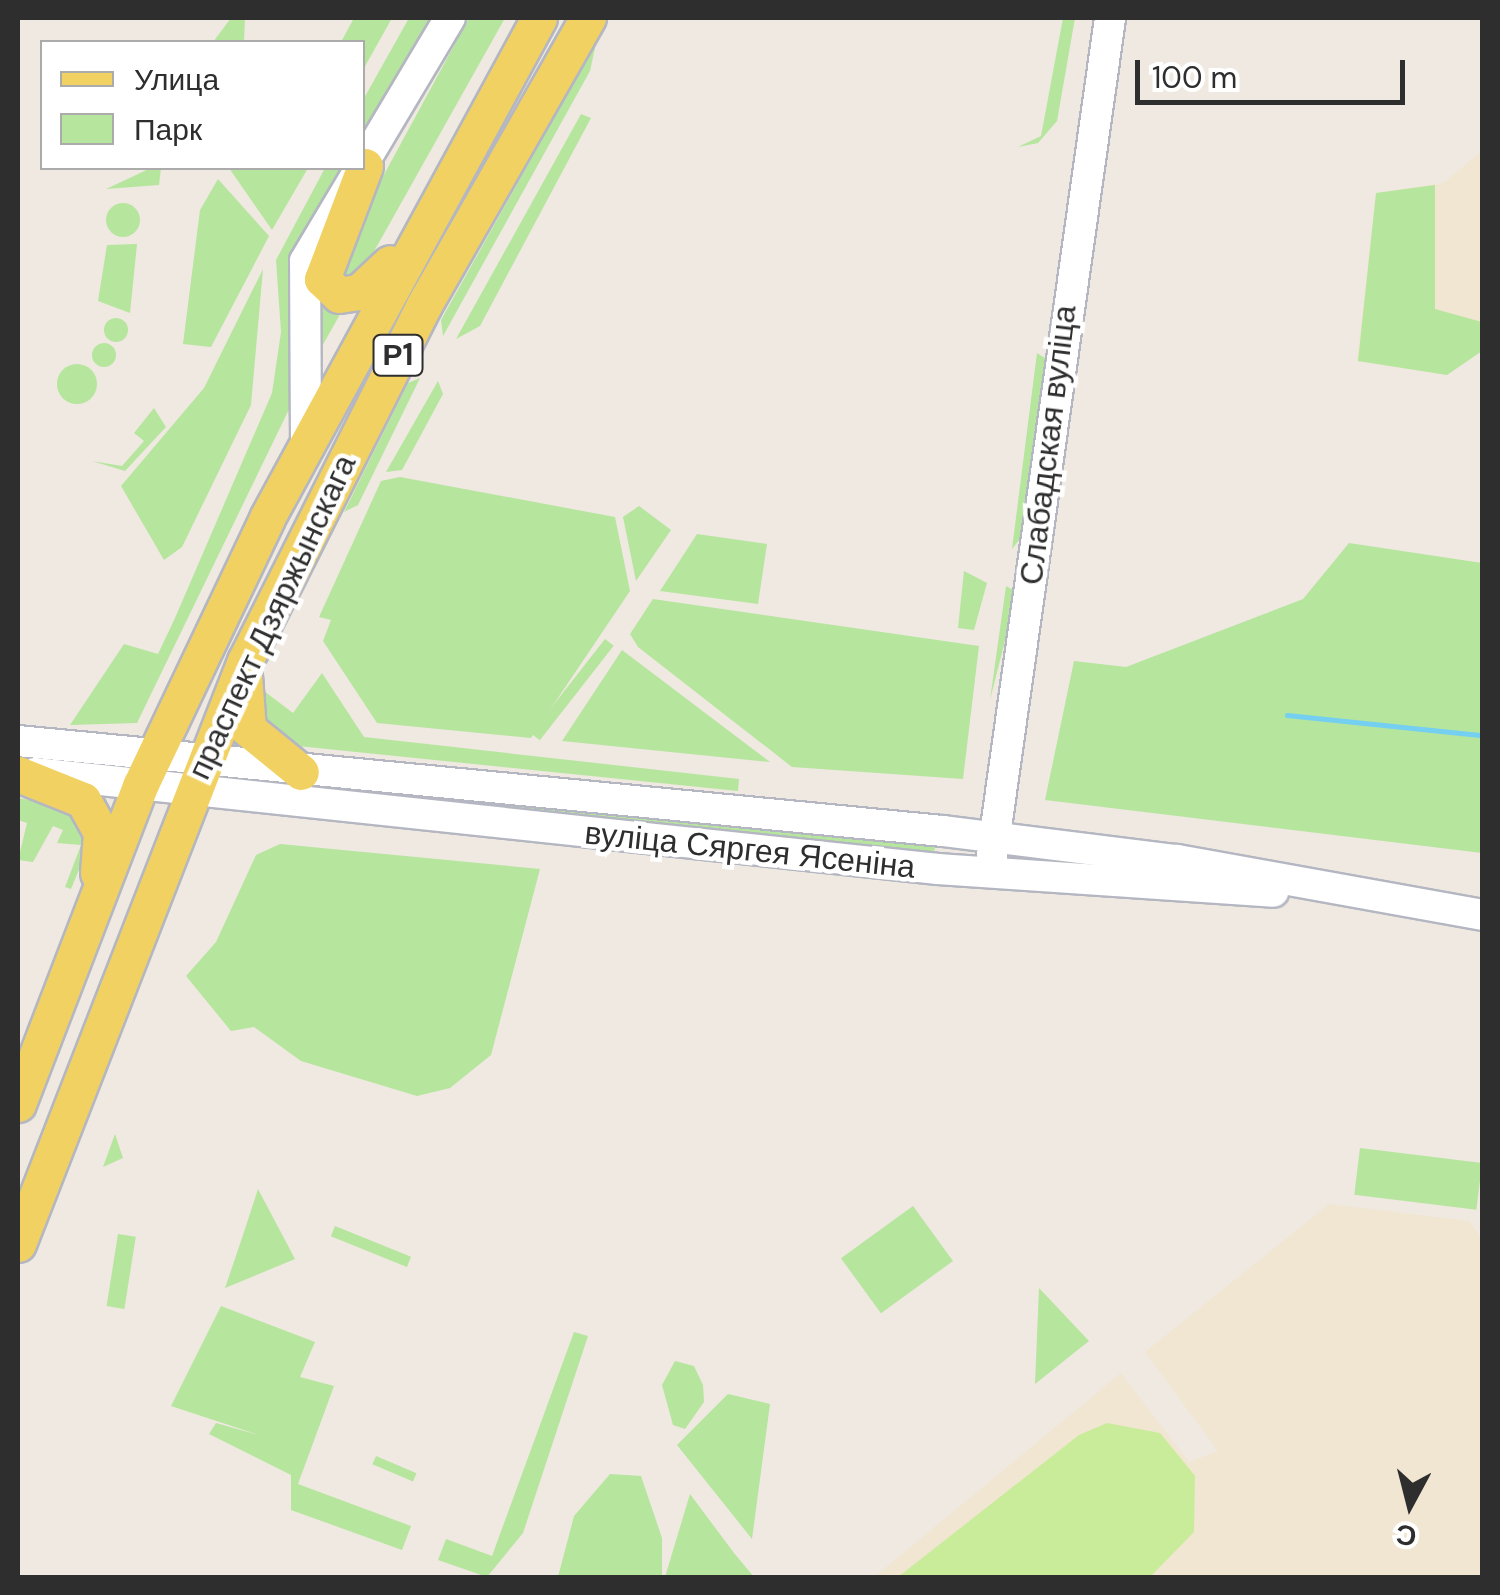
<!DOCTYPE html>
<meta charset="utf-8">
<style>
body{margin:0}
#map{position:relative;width:1500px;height:1595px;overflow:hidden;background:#efe9e1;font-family:"DM Sans",sans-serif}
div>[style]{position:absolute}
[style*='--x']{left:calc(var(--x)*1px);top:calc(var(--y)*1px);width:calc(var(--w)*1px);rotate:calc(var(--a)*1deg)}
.education>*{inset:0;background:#f0e6d1}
.green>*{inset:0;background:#b6e59e;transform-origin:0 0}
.round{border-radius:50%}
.pitch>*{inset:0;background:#c9ec9a}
.stream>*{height:5px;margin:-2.5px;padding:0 2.5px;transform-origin:2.5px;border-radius:2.5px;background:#75cff0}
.roads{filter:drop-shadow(2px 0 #b4b7c1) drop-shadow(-2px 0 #b4b7c1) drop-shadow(0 2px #b4b7c1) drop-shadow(0 -2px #b4b7c1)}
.secondary>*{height:30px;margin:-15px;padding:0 15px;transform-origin:15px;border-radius:15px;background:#fff}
.primary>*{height:35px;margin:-17.5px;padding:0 17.5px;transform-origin:17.5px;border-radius:17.5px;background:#f2d163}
span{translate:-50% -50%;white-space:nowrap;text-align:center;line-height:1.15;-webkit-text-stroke:9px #fff;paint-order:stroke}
.shield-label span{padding:2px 8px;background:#fff;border:2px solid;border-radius:8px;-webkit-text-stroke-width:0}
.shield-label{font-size:30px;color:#2e2e2e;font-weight:700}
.street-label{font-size:32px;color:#2e2e2e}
.frame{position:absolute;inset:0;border:20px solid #2e2e2e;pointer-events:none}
.legend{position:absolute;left:40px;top:40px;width:325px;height:130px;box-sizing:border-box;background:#fff;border:2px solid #ababab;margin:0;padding:12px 18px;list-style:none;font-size:30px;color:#2e2e2e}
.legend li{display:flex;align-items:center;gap:20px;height:50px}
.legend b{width:50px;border:2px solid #ababab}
.north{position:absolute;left:1360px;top:1455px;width:100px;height:100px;-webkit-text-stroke:8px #fff;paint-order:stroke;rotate:187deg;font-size:28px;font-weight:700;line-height:40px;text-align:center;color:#2e2e2e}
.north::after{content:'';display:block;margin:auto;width:35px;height:45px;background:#2e2e2e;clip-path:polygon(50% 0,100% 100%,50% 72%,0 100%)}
.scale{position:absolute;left:1135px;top:60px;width:270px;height:45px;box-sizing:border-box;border:5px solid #2e2e2e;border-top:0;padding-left:12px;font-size:30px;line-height:35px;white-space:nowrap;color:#2e2e2e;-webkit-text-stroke:8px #fff;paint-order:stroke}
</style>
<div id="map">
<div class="education">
<i style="clip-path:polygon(1482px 151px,1482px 351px,1447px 375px,1357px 361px,1376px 193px,1443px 183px)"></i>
<i style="clip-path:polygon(1329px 1204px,1469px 1221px,1482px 1239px,1482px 1577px,873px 1578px,1121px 1373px,1189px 1462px,1218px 1451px,1145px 1352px)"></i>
</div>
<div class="green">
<i style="clip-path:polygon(231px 18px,245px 18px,244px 42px,213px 42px)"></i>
<i style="clip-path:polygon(354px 18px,392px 18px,363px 70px,362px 42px,341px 42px)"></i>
<i style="clip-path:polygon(409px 18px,432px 18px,363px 142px,363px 100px)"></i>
<i style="clip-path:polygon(469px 18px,505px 18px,358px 280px,329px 276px)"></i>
<i style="clip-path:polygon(1063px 18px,1075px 18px,1057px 121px,1038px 143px,1018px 147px,1041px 136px)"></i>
<i style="clip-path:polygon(596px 43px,590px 71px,443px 336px,441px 320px)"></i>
<i style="clip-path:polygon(581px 114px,591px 118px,480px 326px,456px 339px)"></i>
<i style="clip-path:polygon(151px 168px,161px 168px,159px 185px,106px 189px)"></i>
<i style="clip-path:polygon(229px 168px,308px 168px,272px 230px)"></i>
<i style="clip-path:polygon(325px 168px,349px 168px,294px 399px,137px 723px,70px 725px,124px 644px,158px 654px,175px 618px,272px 393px,281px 332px,276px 260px)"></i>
<i style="clip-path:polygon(218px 179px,269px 236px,211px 347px,183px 344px,200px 210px)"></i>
<i style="clip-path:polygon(1435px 185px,1435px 309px,1482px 322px,1482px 351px,1447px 375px,1358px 361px,1376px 193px)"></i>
<i class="round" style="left:106px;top:203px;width:34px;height:34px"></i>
<i style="clip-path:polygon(137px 244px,130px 313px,98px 301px,107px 245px)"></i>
<i style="clip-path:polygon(263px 269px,251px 405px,182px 547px,164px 560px,121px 486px,204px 388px)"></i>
<i style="clip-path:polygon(316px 299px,343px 309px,320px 350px)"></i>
<i class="round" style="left:104px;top:318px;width:24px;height:24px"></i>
<i class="round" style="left:92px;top:343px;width:24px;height:24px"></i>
<i style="clip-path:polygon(1037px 353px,1048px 360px,1023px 535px,1012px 549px)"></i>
<i class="round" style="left:57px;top:364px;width:40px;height:40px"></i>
<i style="clip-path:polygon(420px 378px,358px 505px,344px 512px,408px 383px)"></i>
<i style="clip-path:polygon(438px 381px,443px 394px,402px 470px,386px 472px)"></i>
<i style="clip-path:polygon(154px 408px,166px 427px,125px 471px,92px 461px,122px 466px,144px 441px,134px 433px)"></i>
<i style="clip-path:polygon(400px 477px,615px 517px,630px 591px,531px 738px,377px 723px,323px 641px,331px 620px,319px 617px,381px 481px)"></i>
<i style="clip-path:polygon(639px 506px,671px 530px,636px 581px,623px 517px)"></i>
<i style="clip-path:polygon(697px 534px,767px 544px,758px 604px,660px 591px)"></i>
<i style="clip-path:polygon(1349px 543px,1482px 563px,1482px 853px,1045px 800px,1074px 661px,1126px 667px,1303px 599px)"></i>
<i style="clip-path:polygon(964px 571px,987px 583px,974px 630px,958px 628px)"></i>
<i style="clip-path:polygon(1006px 586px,1015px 591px,1012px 613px,990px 700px)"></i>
<i style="clip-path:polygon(653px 599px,979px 646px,963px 779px,792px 767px,638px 647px,630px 634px)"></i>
<i style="left:605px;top:639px;width:11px;height:120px;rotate:38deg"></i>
<i style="clip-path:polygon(622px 650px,770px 762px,562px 741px)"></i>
<i style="clip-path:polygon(322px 673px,364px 737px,739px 779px,738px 791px,278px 744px,262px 735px,260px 688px,293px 713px)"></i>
<i style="clip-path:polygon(227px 778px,516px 800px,936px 844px,934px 852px)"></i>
<i style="clip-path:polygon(18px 798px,70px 807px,90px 843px,71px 889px,65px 887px,81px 845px,57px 843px,63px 830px,53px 826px,33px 862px,18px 860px,27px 823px,18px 820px)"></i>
<i style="clip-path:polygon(280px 844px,540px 869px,491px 1055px,450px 1088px,417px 1096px,301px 1061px,254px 1027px,231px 1031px,186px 976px,216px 942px,256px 855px)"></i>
<i style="clip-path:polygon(115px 1134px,123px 1158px,103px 1167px)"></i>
<i style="left:1360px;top:1148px;width:123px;height:47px;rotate:7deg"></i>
<i style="clip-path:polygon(258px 1189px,295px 1259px,225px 1288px,242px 1238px)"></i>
<i style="left:913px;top:1206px;width:68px;height:89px;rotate:54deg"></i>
<i style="left:335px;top:1226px;width:82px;height:11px;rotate:22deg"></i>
<i style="left:118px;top:1234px;width:18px;height:73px;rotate:9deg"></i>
<i style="clip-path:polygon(1039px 1288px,1089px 1341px,1035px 1384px)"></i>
<i style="clip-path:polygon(221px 1306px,315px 1342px,300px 1377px,334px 1386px,298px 1484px,411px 1526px,402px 1550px,291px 1510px,291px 1475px,209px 1434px,216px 1423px,259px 1435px,171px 1406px)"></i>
<i style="clip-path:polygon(574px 1332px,588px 1336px,523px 1533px,487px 1577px,438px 1560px,446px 1539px,492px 1556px)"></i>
<i style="clip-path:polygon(675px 1361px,694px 1366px,703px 1385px,704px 1402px,685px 1429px,673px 1425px,662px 1385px)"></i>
<i style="clip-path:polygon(728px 1394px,770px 1404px,752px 1539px,677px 1445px)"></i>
<i style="left:376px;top:1456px;width:44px;height:9px;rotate:23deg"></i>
<i style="clip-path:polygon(610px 1474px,641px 1476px,662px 1538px,662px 1577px,558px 1577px,574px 1516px)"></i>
<i style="clip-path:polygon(690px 1494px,734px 1553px,754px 1577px,665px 1577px)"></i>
</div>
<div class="pitch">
<i style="clip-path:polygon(1107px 1423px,1160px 1433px,1195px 1476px,1194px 1532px,1150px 1577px,898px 1577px,1079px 1435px)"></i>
</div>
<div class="stream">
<i style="--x:1287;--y:715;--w:196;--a:5.9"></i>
</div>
<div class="roads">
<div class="secondary">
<i style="--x:306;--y:443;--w:182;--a:-90.3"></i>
<i style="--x:305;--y:261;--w:283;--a:-59.2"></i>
<i style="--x:18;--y:741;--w:929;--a:5.56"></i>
<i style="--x:943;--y:831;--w:236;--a:7.1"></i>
<i style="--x:1177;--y:860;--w:310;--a:10.2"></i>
<i style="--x:35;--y:773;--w:908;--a:6.07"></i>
<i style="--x:938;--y:869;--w:336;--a:3.9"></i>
<i style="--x:992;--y:856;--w:846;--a:-81.98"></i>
</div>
<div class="primary">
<i style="--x:365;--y:166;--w:121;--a:110.8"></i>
<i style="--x:322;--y:279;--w:23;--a:43"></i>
<i style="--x:339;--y:295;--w:20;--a:-9"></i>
<i style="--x:359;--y:292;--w:42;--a:-43.1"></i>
<i style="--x:244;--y:675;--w:54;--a:85.8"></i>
<i style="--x:248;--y:729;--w:68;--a:39.1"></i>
<i style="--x:18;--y:774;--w:70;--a:21.8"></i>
<i style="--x:83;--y:800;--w:37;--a:61"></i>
<i style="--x:101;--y:832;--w:41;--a:94.2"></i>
<i style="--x:18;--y:1104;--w:341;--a:-69"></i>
<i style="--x:140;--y:786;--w:297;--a:-64.6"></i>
<i style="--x:267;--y:518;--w:569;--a:-61.45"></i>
<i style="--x:18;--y:1244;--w:626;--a:-68.73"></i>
<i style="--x:245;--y:661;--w:398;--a:-63.3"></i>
<i style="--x:424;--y:305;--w:331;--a:-60.3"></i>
</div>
</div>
<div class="shield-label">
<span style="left:398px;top:355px">Р1</span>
</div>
<div class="street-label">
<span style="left:1048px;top:445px;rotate:-83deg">Слабадская вуліца</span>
<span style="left:272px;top:617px;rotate:-65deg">праспект Дзяржынскага</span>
<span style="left:750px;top:850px;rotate:6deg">вуліца Сяргея Ясеніна</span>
</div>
<div class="frame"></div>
<ul class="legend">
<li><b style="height:12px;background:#f2d163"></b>Улица</li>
<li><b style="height:28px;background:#b6e59e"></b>Парк</li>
</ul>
<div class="north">С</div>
<div class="scale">100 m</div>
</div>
